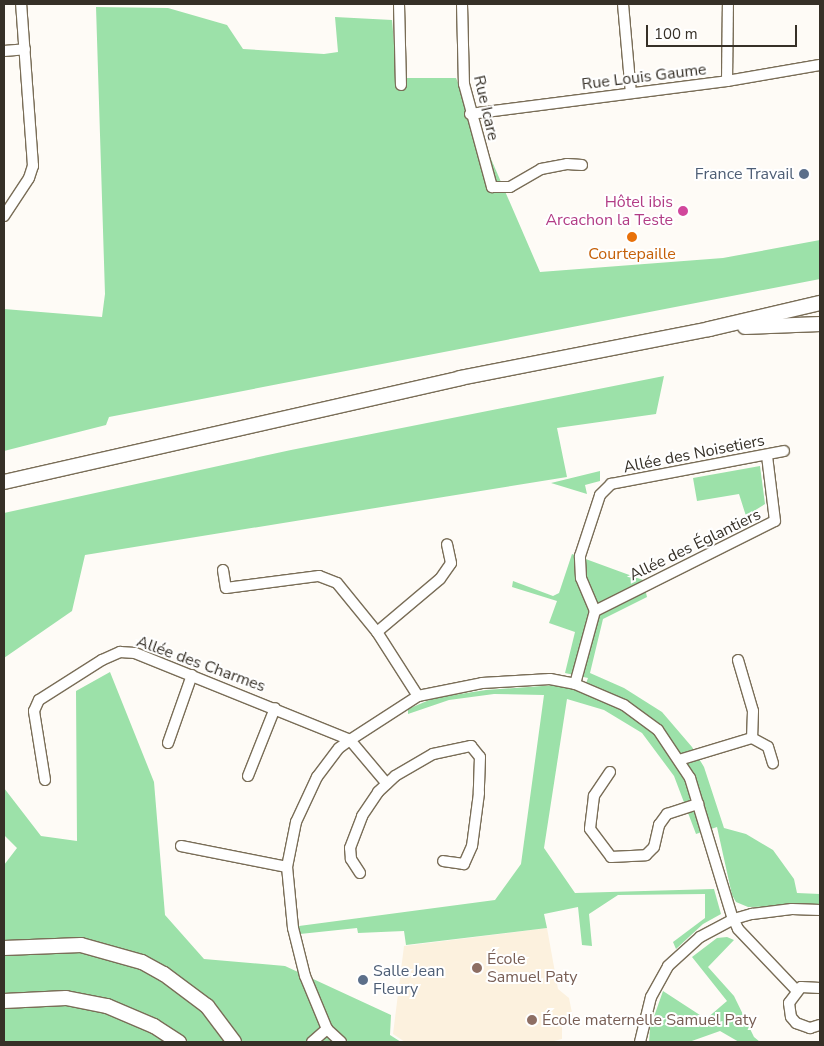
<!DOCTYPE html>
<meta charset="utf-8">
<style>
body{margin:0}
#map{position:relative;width:824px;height:1046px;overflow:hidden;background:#fefbf6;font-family:"Nunito Sans",sans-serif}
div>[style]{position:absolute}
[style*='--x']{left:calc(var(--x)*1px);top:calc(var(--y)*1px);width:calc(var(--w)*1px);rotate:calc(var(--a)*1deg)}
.built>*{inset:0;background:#fcf1de}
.green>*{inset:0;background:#9ce1a9}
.roads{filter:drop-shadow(1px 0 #796d57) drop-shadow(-1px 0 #796d57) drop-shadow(0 1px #796d57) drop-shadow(0 -1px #796d57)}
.minor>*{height:10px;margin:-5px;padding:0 5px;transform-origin:5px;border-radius:5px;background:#fff}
.major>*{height:14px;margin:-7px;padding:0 7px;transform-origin:7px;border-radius:7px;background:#fff}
.dots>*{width:14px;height:14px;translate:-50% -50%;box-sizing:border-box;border:2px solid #fff;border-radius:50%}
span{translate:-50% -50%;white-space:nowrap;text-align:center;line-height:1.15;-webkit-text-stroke:4px #fff;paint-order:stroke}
.street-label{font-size:16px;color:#363027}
.service-label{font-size:16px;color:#4e5e75}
.right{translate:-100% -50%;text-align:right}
.left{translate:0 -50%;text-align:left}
.hotel-label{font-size:16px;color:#b23c85}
.food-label{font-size:16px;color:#c56008}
.education-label{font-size:16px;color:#785e54}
.frame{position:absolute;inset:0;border:5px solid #363027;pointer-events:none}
.scale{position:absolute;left:646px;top:25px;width:151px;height:22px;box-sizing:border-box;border:2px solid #363027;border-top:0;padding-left:6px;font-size:15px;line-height:18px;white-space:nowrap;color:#363027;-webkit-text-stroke:4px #fff;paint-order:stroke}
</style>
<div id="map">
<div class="built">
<i style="clip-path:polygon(547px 928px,558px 989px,569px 998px,573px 1018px,562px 1020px,562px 1039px,550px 1042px,405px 1042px,393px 1034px,404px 946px)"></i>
</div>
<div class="green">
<i style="clip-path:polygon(96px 7px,168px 8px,227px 25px,243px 49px,324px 54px,338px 52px,335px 17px,392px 20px,397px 78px,456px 78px,540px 272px,723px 258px,820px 240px,820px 279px,109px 417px,106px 425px,4px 451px,4px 309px,102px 317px,105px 294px)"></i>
<i style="clip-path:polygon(664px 376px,656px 414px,557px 428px,567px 477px,85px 555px,72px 611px,4px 658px,4px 513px,291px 450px)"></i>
<i style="clip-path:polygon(760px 466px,765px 504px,746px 516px,739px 494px,697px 501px,693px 478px)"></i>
<i style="clip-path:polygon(600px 471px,600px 481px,585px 485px,587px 494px,551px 483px)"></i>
<i style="clip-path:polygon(572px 554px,643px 580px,647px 597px,603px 619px,590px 673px,624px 688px,662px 712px,692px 747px,704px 767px,724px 828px,746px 834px,773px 850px,794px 879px,797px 893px,820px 894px,820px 906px,748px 907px,736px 902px,732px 895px,717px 827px,696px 834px,674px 776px,642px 733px,604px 710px,567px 699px,544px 848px,575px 893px,714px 889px,721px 914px,703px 924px,676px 949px,673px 942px,705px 918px,705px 894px,618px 895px,589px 914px,592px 946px,582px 945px,578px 907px,544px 914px,547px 928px,406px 945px,404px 931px,358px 933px,357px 928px,300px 934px,299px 926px,495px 900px,521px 864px,544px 695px,494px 694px,449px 700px,408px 714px,408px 709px,434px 698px,486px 690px,556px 685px,583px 691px,588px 678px,565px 673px,575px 632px,549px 623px,557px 601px,512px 587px,513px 581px,553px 596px,559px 593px)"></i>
<i style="clip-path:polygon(110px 672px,154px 782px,165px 915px,204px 959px,285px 966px,391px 1015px,390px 1035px,401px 1042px,4px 1041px,4px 865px,17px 848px,4px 835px,4px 788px,41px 836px,77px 841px,76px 691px)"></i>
<i style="clip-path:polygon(727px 937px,734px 940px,708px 967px,734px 996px,754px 1037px,760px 1042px,739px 1042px,720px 1031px,689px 1042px,649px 1042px,650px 1028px,663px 991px,706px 1019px,727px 1001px,692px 957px,717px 938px)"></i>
</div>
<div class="roads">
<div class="minor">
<i style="--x:399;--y:4;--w:81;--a:88.6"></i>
<i style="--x:462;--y:4;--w:80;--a:88.6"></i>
<i style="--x:464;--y:84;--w:107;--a:74.8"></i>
<i style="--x:492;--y:187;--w:18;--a:0"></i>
<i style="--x:510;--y:187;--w:36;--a:-30"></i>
<i style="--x:541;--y:169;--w:26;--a:-11"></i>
<i style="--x:567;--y:164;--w:15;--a:4"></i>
<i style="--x:623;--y:4;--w:89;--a:84.9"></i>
<i style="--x:4;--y:51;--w:21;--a:-5"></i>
<i style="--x:727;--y:81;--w:77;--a:-89.3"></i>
<i style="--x:470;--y:114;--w:259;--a:-7.3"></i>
<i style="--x:727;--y:81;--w:94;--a:-9.8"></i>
<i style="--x:4;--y:216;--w:45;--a:-56.7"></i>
<i style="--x:29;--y:178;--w:13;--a:-72"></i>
<i style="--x:33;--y:166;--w:162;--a:-94.2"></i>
<i style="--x:223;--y:570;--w:18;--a:81"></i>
<i style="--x:226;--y:588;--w:94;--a:-7.4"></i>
<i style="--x:319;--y:576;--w:19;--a:21"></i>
<i style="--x:337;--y:583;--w:63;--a:50.8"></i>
<i style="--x:377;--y:632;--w:76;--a:57.4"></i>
<i style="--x:595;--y:611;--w:201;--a:-26.6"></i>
<i style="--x:775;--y:521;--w:65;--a:-97"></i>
<i style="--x:377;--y:632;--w:82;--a:-40.1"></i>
<i style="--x:440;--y:579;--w:19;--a:-55"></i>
<i style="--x:451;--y:563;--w:19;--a:-102"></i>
<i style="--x:738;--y:660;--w:53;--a:73.6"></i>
<i style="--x:753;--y:711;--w:27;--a:92"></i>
<i style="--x:575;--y:684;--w:76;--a:-74.7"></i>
<i style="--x:595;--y:611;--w:36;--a:-113"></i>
<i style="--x:581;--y:578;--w:22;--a:-93"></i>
<i style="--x:580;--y:556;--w:64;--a:-71.8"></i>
<i style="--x:600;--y:495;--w:16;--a:-45"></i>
<i style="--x:611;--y:484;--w:176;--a:-10.8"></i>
<i style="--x:168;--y:743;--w:72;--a:-70.6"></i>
<i style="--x:679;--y:760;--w:76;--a:-16.8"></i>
<i style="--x:752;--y:738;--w:18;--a:29"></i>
<i style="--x:768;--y:747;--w:17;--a:73"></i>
<i style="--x:610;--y:772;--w:29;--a:124"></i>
<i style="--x:594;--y:796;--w:33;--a:97"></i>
<i style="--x:590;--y:829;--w:35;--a:53"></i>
<i style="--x:611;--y:857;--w:35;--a:-3"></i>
<i style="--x:646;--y:855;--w:11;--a:-45"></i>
<i style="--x:654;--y:847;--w:23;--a:-77"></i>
<i style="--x:659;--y:825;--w:14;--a:-54"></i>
<i style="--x:667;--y:814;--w:33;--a:-18"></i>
<i style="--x:248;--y:776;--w:73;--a:-68.3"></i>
<i style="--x:45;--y:780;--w:70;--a:-99.1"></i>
<i style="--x:34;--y:711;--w:12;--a:-66"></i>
<i style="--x:39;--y:700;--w:75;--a:-32.4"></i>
<i style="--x:102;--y:660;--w:20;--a:-24"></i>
<i style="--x:120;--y:652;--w:15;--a:4"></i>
<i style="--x:135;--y:653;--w:232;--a:22"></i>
<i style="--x:350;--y:740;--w:57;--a:49.9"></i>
<i style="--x:181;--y:846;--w:108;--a:11.2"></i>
<i style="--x:360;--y:873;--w:17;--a:-123"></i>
<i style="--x:351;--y:859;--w:11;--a:-95"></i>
<i style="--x:350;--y:848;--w:34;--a:-69"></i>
<i style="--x:362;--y:816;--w:29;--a:-56"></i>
<i style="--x:378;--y:792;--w:23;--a:-43"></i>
<i style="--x:395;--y:776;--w:44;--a:-30.1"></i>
<i style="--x:433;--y:754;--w:39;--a:-12"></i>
<i style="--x:471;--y:746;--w:14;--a:51"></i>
<i style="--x:480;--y:757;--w:36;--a:92"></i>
<i style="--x:479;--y:793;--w:53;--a:97.5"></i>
<i style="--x:472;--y:846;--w:20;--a:114"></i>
<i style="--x:464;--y:864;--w:21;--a:-172"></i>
<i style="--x:820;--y:988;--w:19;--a:-177"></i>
<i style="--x:801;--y:987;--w:20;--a:127"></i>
<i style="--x:789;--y:1003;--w:14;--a:82"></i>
<i style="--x:791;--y:1017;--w:8;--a:50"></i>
<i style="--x:796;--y:1023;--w:15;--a:20"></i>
<i style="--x:810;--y:1028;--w:10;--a:-17"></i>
<i style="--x:312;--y:1042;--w:20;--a:-41"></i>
<i style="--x:341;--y:1042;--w:19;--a:-137"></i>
<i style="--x:327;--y:1029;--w:57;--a:-112.5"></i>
<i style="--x:305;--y:976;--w:49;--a:-104"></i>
<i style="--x:293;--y:928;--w:61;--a:-95.6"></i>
<i style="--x:287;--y:867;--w:46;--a:-78.7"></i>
<i style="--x:296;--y:822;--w:50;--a:-65"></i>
<i style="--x:317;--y:777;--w:36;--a:-53"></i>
<i style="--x:339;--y:748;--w:14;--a:-36"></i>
<i style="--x:350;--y:740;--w:81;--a:-32.9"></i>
<i style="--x:418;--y:696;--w:65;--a:-11.5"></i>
<i style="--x:482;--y:683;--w:68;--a:-3.4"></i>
<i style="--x:550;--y:679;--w:25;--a:11"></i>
<i style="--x:575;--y:684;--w:53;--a:23.2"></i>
<i style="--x:624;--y:705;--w:42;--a:36.3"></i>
<i style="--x:658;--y:730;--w:58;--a:56.3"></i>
<i style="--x:690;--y:778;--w:144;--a:73.1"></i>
<i style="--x:732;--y:916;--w:14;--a:65"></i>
<i style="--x:738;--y:929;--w:84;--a:46.4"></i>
<i style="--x:640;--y:1042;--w:46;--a:-76.3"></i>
<i style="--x:651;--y:997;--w:35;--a:-61"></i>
<i style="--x:668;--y:966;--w:43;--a:-42.2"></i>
<i style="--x:700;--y:937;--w:38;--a:-28"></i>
<i style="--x:734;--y:919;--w:19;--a:-16"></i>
<i style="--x:752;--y:914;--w:40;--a:-7.1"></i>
<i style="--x:792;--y:909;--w:28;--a:2"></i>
</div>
<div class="major">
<i style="--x:745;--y:327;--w:75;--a:-2.3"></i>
<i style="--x:4;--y:482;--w:468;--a:-12.8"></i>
<i style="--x:460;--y:378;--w:254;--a:-11.1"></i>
<i style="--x:709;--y:329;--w:114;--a:-13.2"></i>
<i style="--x:4;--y:948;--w:77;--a:-2.2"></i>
<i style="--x:81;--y:945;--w:63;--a:15.6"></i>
<i style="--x:142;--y:962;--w:25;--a:29"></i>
<i style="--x:164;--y:974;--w:54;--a:36.7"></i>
<i style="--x:207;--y:1006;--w:45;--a:53.1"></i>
<i style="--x:4;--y:1001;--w:62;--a:-2.8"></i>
<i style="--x:66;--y:998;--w:42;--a:11"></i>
<i style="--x:107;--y:1006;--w:51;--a:23.1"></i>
<i style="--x:154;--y:1026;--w:30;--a:33"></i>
</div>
</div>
<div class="dots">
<i style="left:804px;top:174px;background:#5c6f8a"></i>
<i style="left:683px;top:211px;background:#d1479c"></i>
<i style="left:632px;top:237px;background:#e8710a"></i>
<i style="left:477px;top:968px;background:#8d6e63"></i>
<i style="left:363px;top:980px;background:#5c6f8a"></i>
<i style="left:532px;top:1020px;background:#8d6e63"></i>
</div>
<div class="street-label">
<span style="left:644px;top:77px;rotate:-7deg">Rue Louis Gaume</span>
<span style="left:486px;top:108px;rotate:77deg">Rue Icare</span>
<span style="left:694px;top:454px;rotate:-11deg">Allée des Noisetiers</span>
<span style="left:695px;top:545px;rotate:-26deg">Allée des Églantiers</span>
<span style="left:201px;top:664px;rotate:20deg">Allée des Charmes</span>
</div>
<div class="service-label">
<span class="right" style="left:794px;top:174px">France Travail</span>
<span class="left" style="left:373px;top:980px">Salle Jean<br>Fleury</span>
</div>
<div class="hotel-label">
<span class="right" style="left:673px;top:211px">Hôtel ibis<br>Arcachon la Teste</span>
</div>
<div class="food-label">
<span style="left:632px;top:254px">Courtepaille</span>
</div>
<div class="education-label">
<span class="left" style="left:487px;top:968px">École<br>Samuel Paty</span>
<span class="left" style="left:542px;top:1020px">École maternelle Samuel Paty</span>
</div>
<div class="frame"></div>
<div class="scale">100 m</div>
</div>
